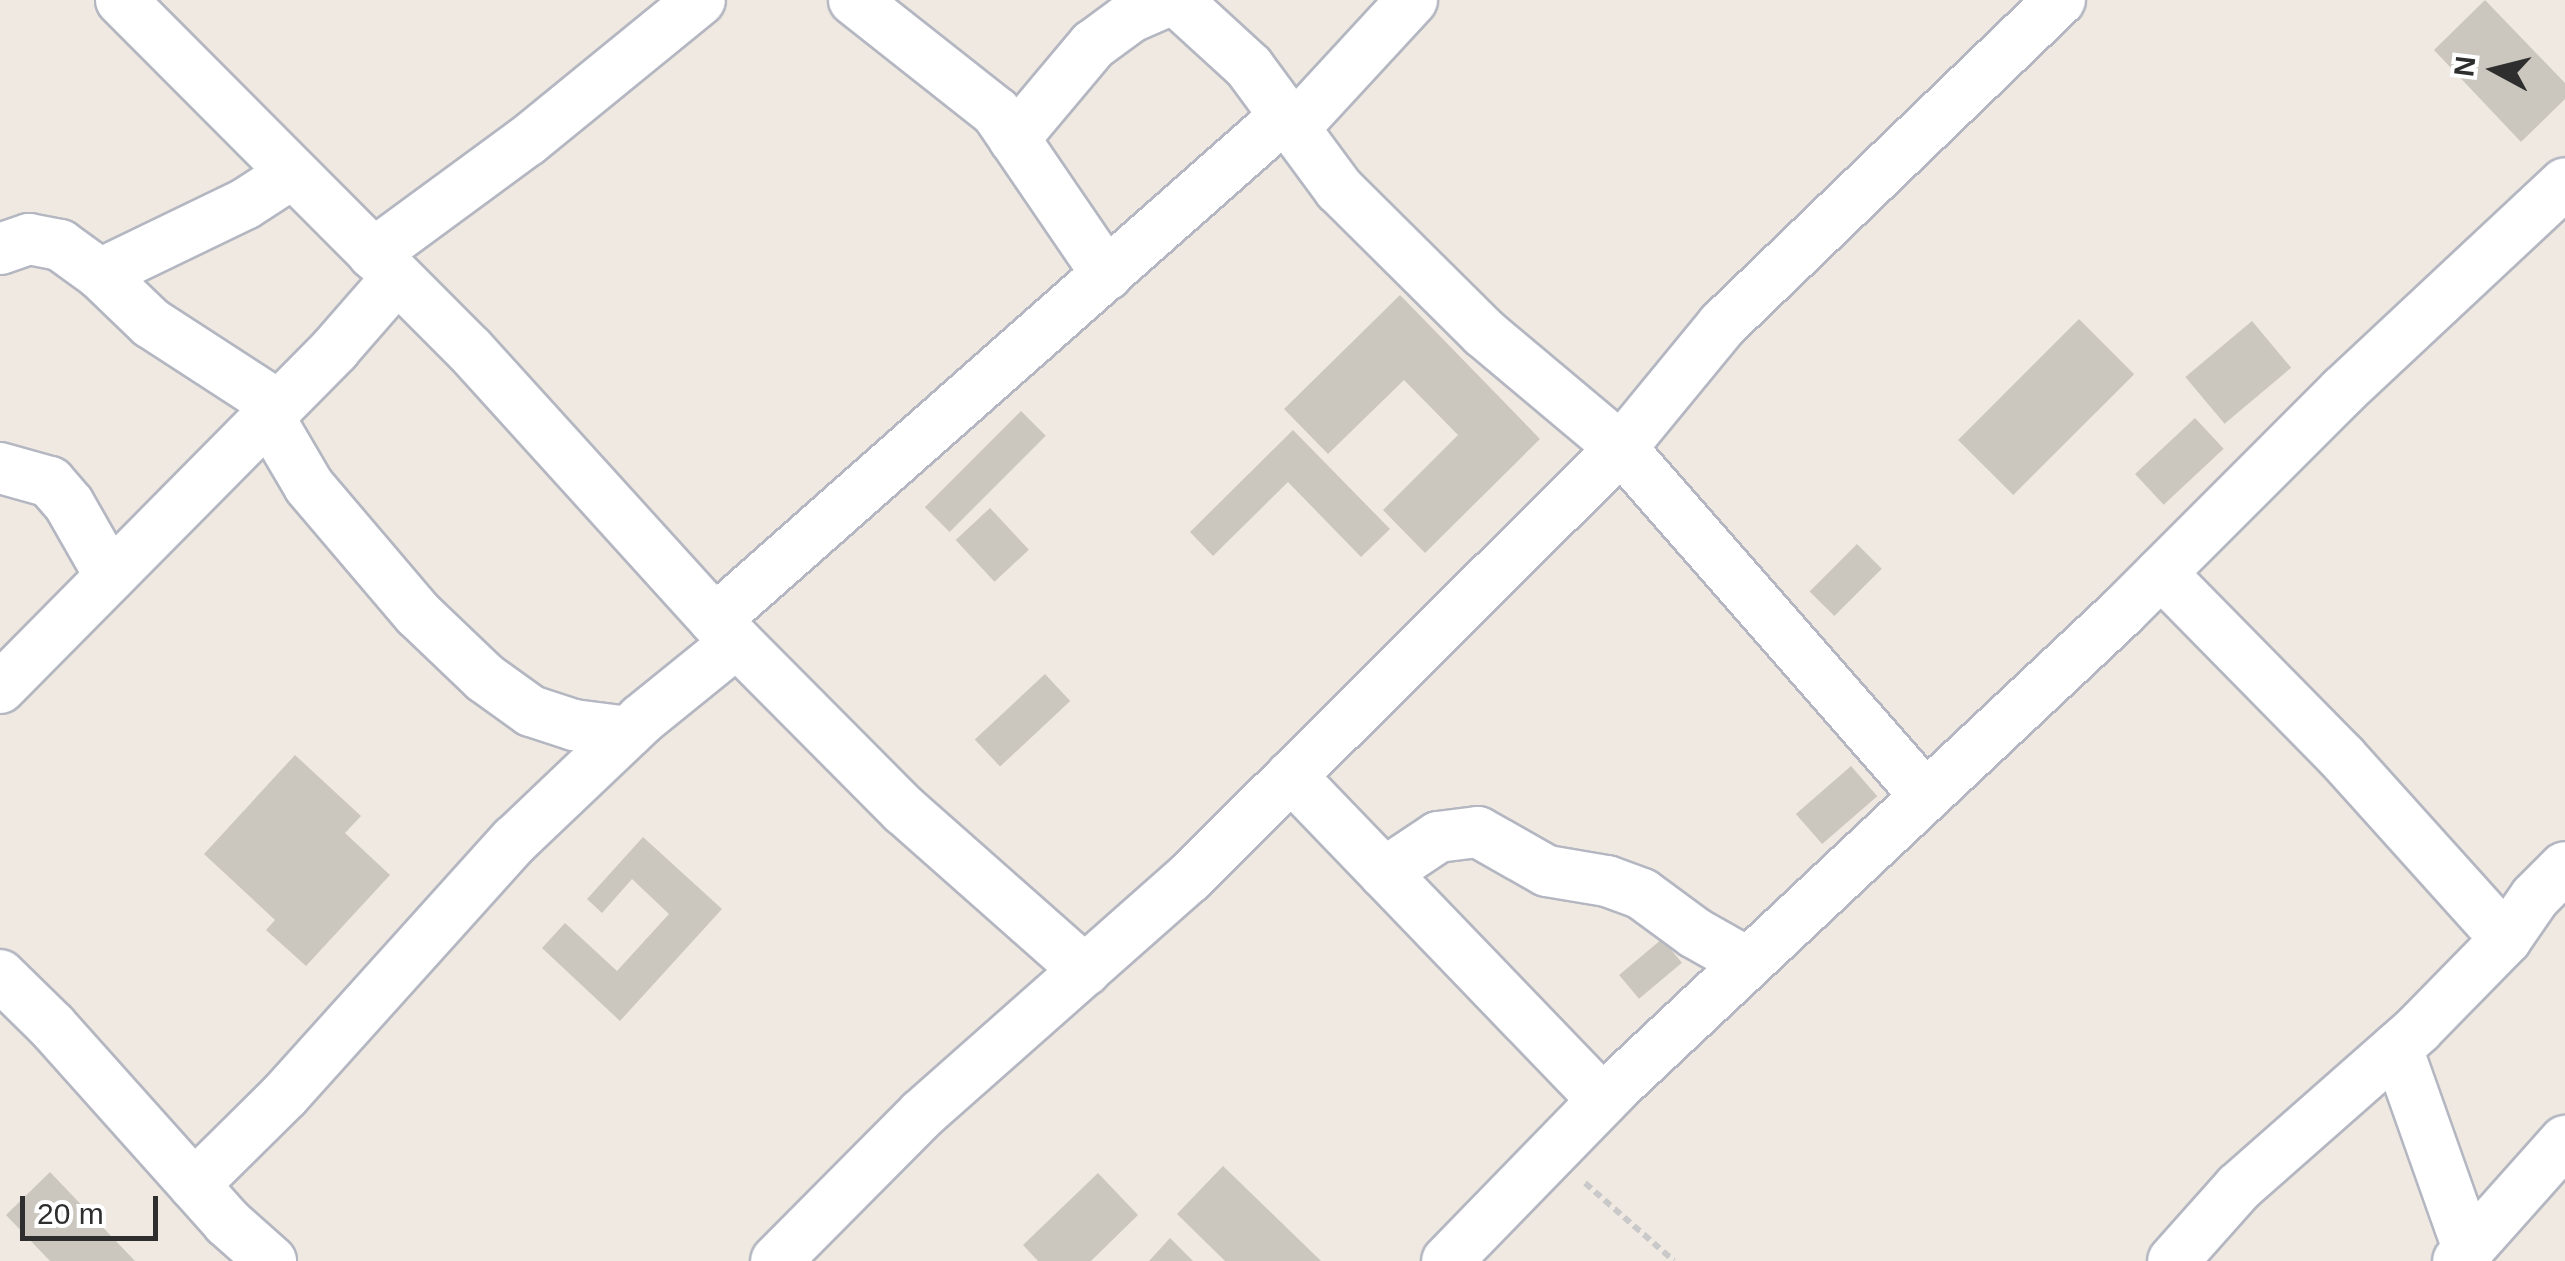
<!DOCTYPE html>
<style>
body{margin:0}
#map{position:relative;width:2565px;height:1261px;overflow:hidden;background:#efe9e1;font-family:Arial,sans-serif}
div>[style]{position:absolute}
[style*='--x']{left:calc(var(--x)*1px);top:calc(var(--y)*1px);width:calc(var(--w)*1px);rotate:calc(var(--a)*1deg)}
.building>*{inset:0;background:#cbc7bf;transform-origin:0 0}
.path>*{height:6px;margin-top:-3px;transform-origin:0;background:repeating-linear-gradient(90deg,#c9c9c9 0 8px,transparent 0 13px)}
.roads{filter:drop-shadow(2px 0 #b4b7c1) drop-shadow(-2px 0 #b4b7c1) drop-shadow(0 2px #b4b7c1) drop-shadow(0 -2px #b4b7c1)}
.street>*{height:50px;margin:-25px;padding:0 25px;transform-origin:25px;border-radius:25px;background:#fff}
span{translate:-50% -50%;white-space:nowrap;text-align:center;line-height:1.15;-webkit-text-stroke:9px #fff;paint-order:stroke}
.north{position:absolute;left:2445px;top:20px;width:100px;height:100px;-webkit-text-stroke:8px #fff;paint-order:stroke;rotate:277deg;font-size:28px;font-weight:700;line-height:40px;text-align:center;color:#2e2e2e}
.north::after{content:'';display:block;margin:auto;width:35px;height:45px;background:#2e2e2e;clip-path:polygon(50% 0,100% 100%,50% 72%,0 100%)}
.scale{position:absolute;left:20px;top:1196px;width:138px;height:45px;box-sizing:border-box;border:5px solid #2e2e2e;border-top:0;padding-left:12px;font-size:30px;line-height:35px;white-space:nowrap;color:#2e2e2e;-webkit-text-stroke:8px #fff;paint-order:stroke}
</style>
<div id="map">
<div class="building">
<i style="clip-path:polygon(2485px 0,2565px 83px,2565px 99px,2521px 142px,2434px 50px)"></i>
<i style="clip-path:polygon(1400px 295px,1540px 439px,1425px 553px,1383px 510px,1458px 435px,1404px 380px,1328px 454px,1284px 409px)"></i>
<i style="left:2079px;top:319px;width:78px;height:171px;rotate:45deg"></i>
<i style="left:2252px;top:321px;width:61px;height:87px;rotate:50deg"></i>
<i style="left:1021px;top:411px;width:35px;height:136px;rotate:45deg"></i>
<i style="left:2195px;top:418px;width:42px;height:82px;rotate:47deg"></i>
<i style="clip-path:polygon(1293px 430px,1390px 529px,1361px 557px,1288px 482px,1213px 556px,1190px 532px)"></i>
<i style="left:990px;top:508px;width:57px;height:47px;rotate:47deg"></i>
<i style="left:1857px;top:544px;width:35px;height:67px;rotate:45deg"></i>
<i style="left:1045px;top:674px;width:37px;height:96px;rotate:47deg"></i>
<i style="clip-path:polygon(295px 755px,361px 816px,345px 833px,390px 875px,306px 966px,266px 930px,275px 920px,204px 854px)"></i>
<i style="left:1851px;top:766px;width:40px;height:73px;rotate:49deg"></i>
<i style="clip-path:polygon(643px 837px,722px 909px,620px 1021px,542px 948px,565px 923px,617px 971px,669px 914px,632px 879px,602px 913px,587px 899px)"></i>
<i style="left:1662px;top:939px;width:31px;height:56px;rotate:50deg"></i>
<i style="clip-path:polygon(1223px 1166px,1321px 1261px,1225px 1261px,1177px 1214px)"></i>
<i style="clip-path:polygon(50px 1172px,135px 1261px,50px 1261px,6px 1215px)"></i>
<i style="clip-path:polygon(1098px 1173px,1138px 1215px,1091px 1261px,1038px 1261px,1023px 1245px)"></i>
<i style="clip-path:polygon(1170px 1238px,1193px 1261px,1149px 1261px)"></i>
</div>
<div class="path">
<i style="--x:1585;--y:1183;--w:118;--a:41.2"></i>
</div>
<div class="roads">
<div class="street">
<i style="--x:121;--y:0;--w:494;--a:45.1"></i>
<i style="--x:470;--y:350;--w:365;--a:47.8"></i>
<i style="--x:715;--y:620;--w:268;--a:45.2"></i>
<i style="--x:904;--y:810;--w:242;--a:41.5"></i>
<i style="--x:854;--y:0;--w:181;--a:38.3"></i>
<i style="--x:996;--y:112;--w:197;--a:55.7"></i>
<i style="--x:1176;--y:0;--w:99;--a:42.5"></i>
<i style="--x:1249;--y:67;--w:152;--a:53.6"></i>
<i style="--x:1339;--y:189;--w:204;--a:44.8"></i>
<i style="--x:1484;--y:333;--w:179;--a:40"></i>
<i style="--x:1621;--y:448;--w:463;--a:48.8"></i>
<i style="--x:1294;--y:128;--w:174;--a:-47.3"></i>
<i style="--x:1014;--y:139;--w:123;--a:-50"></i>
<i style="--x:1093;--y:45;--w:47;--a:-36.4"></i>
<i style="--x:1131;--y:17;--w:43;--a:-23.6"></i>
<i style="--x:0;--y:249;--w:31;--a:-19"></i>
<i style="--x:29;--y:239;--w:32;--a:11"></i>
<i style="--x:60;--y:245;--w:49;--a:35.9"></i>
<i style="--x:100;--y:274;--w:71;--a:43.9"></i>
<i style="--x:151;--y:323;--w:153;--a:33"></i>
<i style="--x:373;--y:254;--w:191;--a:-36.3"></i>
<i style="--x:527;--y:141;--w:223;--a:-39.2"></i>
<i style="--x:100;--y:274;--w:161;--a:-25.8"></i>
<i style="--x:245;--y:204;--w:57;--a:-32.9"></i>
<i style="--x:268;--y:416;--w:81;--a:59.6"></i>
<i style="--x:309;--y:486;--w:168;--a:49.6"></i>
<i style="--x:418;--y:614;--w:93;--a:43.7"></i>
<i style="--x:485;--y:678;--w:57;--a:35.7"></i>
<i style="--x:531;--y:711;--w:45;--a:18"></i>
<i style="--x:574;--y:725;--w:55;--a:7.3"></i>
<i style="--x:0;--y:468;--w:52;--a:15.6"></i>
<i style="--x:50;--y:482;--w:29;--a:49"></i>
<i style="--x:69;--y:504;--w:83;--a:60.3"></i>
<i style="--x:2161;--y:573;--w:258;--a:45.5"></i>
<i style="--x:2342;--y:757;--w:245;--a:48"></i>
<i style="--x:715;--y:620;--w:761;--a:-41.48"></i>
<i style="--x:0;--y:688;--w:477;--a:-45.3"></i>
<i style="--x:335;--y:349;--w:94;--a:-48.9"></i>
<i style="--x:1291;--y:776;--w:450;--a:46.1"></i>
<i style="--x:1384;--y:873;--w:65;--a:-33.7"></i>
<i style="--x:1438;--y:837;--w:40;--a:-7.1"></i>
<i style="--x:1478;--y:832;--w:79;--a:29.5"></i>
<i style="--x:1547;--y:871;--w:61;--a:9.5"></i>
<i style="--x:1607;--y:881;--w:37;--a:20"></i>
<i style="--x:1642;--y:894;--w:66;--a:36.3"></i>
<i style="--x:1695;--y:933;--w:61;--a:29.5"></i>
<i style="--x:0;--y:975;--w:73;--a:44.4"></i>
<i style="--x:52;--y:1026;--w:263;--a:48.2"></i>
<i style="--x:227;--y:1222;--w:59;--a:41.6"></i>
<i style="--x:2397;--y:1048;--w:213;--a:70.5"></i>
<i style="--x:194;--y:1185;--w:128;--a:-44.7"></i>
<i style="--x:285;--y:1095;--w:343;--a:-48"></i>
<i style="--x:515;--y:840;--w:175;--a:-43.6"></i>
<i style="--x:642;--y:719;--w:122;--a:-39"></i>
<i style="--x:776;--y:1261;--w:207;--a:-45.2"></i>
<i style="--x:922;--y:1114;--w:356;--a:-41.5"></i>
<i style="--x:1189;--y:878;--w:610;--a:-44.87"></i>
<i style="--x:1621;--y:448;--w:159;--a:-50.6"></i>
<i style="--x:1722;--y:325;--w:469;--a:-43.9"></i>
<i style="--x:1447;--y:1261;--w:240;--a:-45.8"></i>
<i style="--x:1614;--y:1089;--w:697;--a:-43.2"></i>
<i style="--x:2122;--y:612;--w:313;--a:-45"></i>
<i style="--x:2343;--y:391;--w:304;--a:-43.1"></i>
<i style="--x:2173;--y:1261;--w:99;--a:-48.3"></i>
<i style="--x:2239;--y:1187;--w:239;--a:-41.4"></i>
<i style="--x:2418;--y:1029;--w:126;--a:-45.6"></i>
<i style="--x:2506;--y:939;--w:51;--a:-55.4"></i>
<i style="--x:2535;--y:897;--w:42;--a:-45"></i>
<i style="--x:2458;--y:1261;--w:161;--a:-48.3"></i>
</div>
</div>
<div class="north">N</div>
<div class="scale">20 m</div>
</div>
